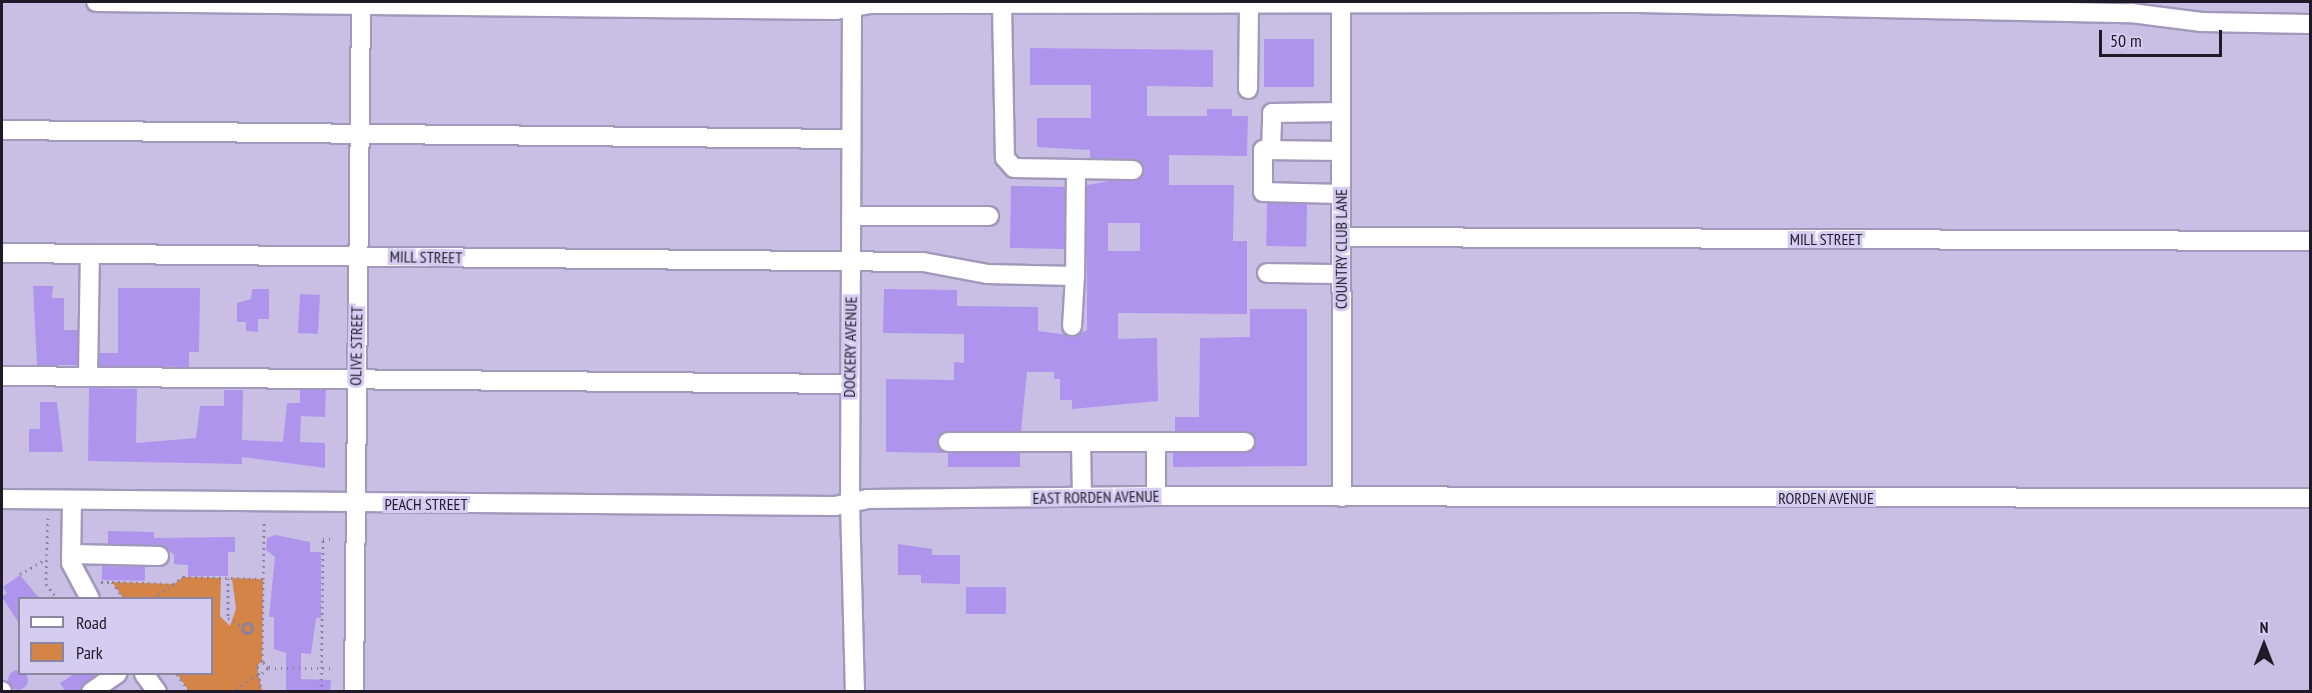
<!DOCTYPE html>
<style>
body{margin:0}
#map{position:relative;width:2312px;height:693px;overflow:hidden;background:#c9bfe4;font-family:"PT Sans Narrow",sans-serif}
div>[style]{position:absolute}
[style*='--x']{left:calc(var(--x)*1px);top:calc(var(--y)*1px);width:calc(var(--w)*1px);rotate:calc(var(--a)*1deg)}
.green>*{inset:0;background:#d38446}
.building>*{inset:0;background:#af94ee;transform-origin:0 0}
.round{border-radius:50%}
.path>*{height:3px;margin-top:-1.5px;transform-origin:0;background:repeating-linear-gradient(90deg,#89819d 0 1.5px,transparent 0 6px)}
.path>.ring{margin:-1.5px;padding:0;box-sizing:content-box;background:none;border:3px solid #89819d;border-radius:50%}
.roads{filter:drop-shadow(2px 0 #a198bb) drop-shadow(-2px 0 #a198bb) drop-shadow(0 2px #a198bb) drop-shadow(0 -2px #a198bb)}
.minor>*{height:18px;margin:-9px;padding:0 9px;transform-origin:9px;border-radius:9px;background:#fff}
span{translate:-50% -50%;white-space:nowrap;text-align:center;line-height:1.15;-webkit-text-stroke:6px #d5ccf1;paint-order:stroke}
.street-label{font-size:16px;color:#1e1a27}
.frame{position:absolute;inset:0;border:3px solid #1e1a27;pointer-events:none}
.legend{position:absolute;left:18px;top:597px;width:195px;height:78px;box-sizing:border-box;background:#d5ccf1;border:2px solid #8c85a0;margin:0;padding:8px 10px;list-style:none;font-size:18px;color:#1e1a27}
.legend li{display:flex;align-items:center;gap:12px;height:30px}
.legend b{width:30px;border:2px solid #8c85a0}
.north{position:absolute;left:2234px;top:615px;width:60px;height:60px;-webkit-text-stroke:4px #d5ccf1;paint-order:stroke;rotate:0deg;font-size:16px;font-weight:700;line-height:24px;text-align:center;color:#1e1a27}
.north::after{content:'';display:block;margin:auto;width:21px;height:27px;background:#1e1a27;clip-path:polygon(50% 0,100% 100%,50% 72%,0 100%)}
.scale{position:absolute;left:2099px;top:30px;width:123px;height:27px;box-sizing:border-box;border:3px solid #1e1a27;border-top:0;padding-left:8px;font-size:18px;line-height:21px;white-space:nowrap;color:#1e1a27;-webkit-text-stroke:4px #d5ccf1;paint-order:stroke}
</style>
<div id="map">
<div class="green">
<i style="clip-path:polygon(183px 577px,221px 578px,220px 616px,230px 626px,236px 609px,232px 578px,263px 579px,262px 661px,257px 666px,262px 691px,189px 691px,177px 674px,212px 674px,212px 598px,123px 598px,112px 582px,174px 584px)"></i>
</div>
<div class="building">
<i style="left:1264px;top:39px;width:50px;height:48px"></i>
<i style="clip-path:polygon(evenodd,1030px 48px,1213px 50px,1213px 87px,1147px 86px,1147px 116px,1207px 116px,1207px 109px,1232px 109px,1232px 116px,1248px 116px,1247px 156px,1169px 155px,1169px 185px,1234px 185px,1233px 241px,1247px 241px,1247px 314px,1118px 313px,1118px 339px,1157px 338px,1158px 401px,1072px 409px,1072px 400px,1060px 400px,1060px 379px,1054px 379px,1054px 372px,1027px 372px,1021px 431px,947px 431px,937px 441px,946px 453px,886px 452px,886px 379px,954px 380px,954px 362px,964px 363px,964px 334px,883px 333px,884px 289px,957px 290px,957px 306px,1038px 307px,1038px 331px,1076px 336px,1087px 330px,1087px 185px,1143px 175px,1143px 165px,1134px 159px,1090px 158px,1090px 150px,1037px 147px,1037px 118px,1091px 118px,1091px 85px,1030px 85px,1030px 48px,1108px 223px,1140px 223px,1140px 251px,1108px 251px,1108px 223px)"></i>
<i style="left:1011px;top:186px;width:54px;height:62px;rotate:1deg"></i>
<i style="left:1267px;top:203px;width:40px;height:43px;rotate:1deg"></i>
<i style="clip-path:polygon(33px 286px,53px 286px,52px 298px,64px 298px,64px 330px,78px 330px,77px 365px,37px 365px)"></i>
<i style="clip-path:polygon(118px 288px,200px 288px,199px 352px,189px 352px,189px 367px,99px 366px,100px 353px,118px 353px)"></i>
<i style="clip-path:polygon(252px 289px,269px 289px,269px 319px,258px 319px,258px 332px,246px 331px,246px 322px,237px 322px,237px 303px,251px 299px)"></i>
<i style="left:300px;top:294px;width:20px;height:39px;rotate:3deg"></i>
<i style="clip-path:polygon(1250px 309px,1307px 309px,1307px 466px,1173px 467px,1173px 453px,1245px 453px,1255px 447px,1255px 437px,1246px 431px,1175px 431px,1175px 417px,1199px 417px,1200px 338px,1250px 337px)"></i>
<i style="clip-path:polygon(89px 388px,137px 389px,136px 443px,196px 438px,200px 406px,224px 406px,224px 390px,243px 390px,242px 440px,283px 442px,287px 403px,300px 403px,300px 390px,326px 390px,325px 417px,301px 416px,300px 442px,325px 443px,325px 468px,242px 457px,242px 464px,88px 461px)"></i>
<i style="clip-path:polygon(40px 402px,57px 402px,63px 452px,29px 452px,29px 429px,40px 429px)"></i>
<i style="left:948px;top:453px;width:72px;height:14px"></i>
<i style="clip-path:polygon(108px 531px,154px 532px,154px 538px,235px 537px,235px 552px,228px 552px,228px 576px,188px 576px,188px 565px,174px 564px,174px 555px,164px 546px,108px 544px)"></i>
<i style="clip-path:polygon(275px 535px,310px 542px,310px 552px,321px 552px,321px 618px,316px 618px,311px 654px,301px 653px,301px 679px,331px 680px,330px 692px,286px 692px,286px 653px,274px 649px,274px 617px,269px 617px,275px 557px,266px 550px,267px 538px)"></i>
<i style="clip-path:polygon(898px 544px,932px 549px,932px 555px,960px 555px,960px 584px,921px 583px,921px 575px,898px 575px)"></i>
<i style="left:102px;top:566px;width:43px;height:14px;rotate:1deg"></i>
<i style="clip-path:polygon(20px 575px,39px 598px,20px 598px,20px 625px,2px 597px,7px 593px,3px 587px)"></i>
<i style="left:966px;top:587px;width:40px;height:27px"></i>
<i class="round" style="left:8px;top:670px;width:20px;height:20px"></i>
<i style="clip-path:polygon(74px 674px,98px 674px,80px 692px,66px 692px,60px 683px)"></i>
</div>
<div class="path">
<i style="--x:48;--y:518;--w:66;--a:91.7"></i>
<i style="--x:46;--y:584;--w:18;--a:52"></i>
<i style="--x:20;--y:574;--w:30;--a:-30"></i>
<i style="--x:228;--y:578;--w:40;--a:90"></i>
<i style="--x:228;--y:618;--w:16;--a:30"></i>
<i style="--x:101;--y:582;--w:11;--a:0"></i>
<i style="--x:112;--y:582;--w:19;--a:55"></i>
<i style="--x:112;--y:582;--w:61;--a:1.9"></i>
<i style="--x:153;--y:598;--w:37;--a:-35"></i>
<i style="--x:183;--y:577;--w:80;--a:1.4"></i>
<i style="--x:263;--y:579;--w:59;--a:-89"></i>
<i class="ring" style="left:242px;top:623px;width:7px;height:7px"></i>
<i style="--x:269;--y:668;--w:65;--a:0"></i>
<i style="--x:262;--y:673;--w:9;--a:-41"></i>
<i style="--x:269;--y:667;--w:9;--a:-139"></i>
<i style="--x:177;--y:674;--w:22;--a:56"></i>
<i style="--x:231;--y:692;--w:36;--a:-34"></i>
<i style="--x:262;--y:692;--w:26;--a:-101"></i>
<i style="--x:257;--y:666;--w:7;--a:-45"></i>
<i style="--x:262;--y:661;--w:82;--a:-89.3"></i>
<i style="--x:321;--y:692;--w:153;--a:-89.3"></i>
<i style="--x:323;--y:539;--w:11;--a:0"></i>
</div>
<div class="roads">
<div class="minor">
<i style="--x:96;--y:2;--w:740;--a:0.62"></i>
<i style="--x:836;--y:10;--w:34;--a:-10"></i>
<i style="--x:869;--y:4;--w:770;--a:-0.07"></i>
<i style="--x:1639;--y:3;--w:492;--a:1.2"></i>
<i style="--x:2131;--y:13;--w:71;--a:7.3"></i>
<i style="--x:2201;--y:22;--w:109;--a:1.1"></i>
<i style="--x:852;--y:2;--w:501;--a:90.23"></i>
<i style="--x:850;--y:503;--w:189;--a:88.5"></i>
<i style="--x:1341;--y:2;--w:495;--a:89.9"></i>
<i style="--x:1002;--y:5;--w:153;--a:88.9"></i>
<i style="--x:1005;--y:158;--w:13;--a:48"></i>
<i style="--x:1014;--y:168;--w:62;--a:0.9"></i>
<i style="--x:1076;--y:169;--w:107;--a:90.5"></i>
<i style="--x:1248;--y:89;--w:83;--a:-89.3"></i>
<i style="--x:2;--y:130;--w:849;--a:0.61"></i>
<i style="--x:1271;--y:150;--w:37;--a:-88"></i>
<i style="--x:1272;--y:113;--w:69;--a:-0.8"></i>
<i style="--x:1076;--y:169;--w:57;--a:1"></i>
<i style="--x:1341;--y:194;--w:78;--a:-178.5"></i>
<i style="--x:1263;--y:192;--w:42;--a:-90"></i>
<i style="--x:1263;--y:150;--w:78;--a:0.7"></i>
<i style="--x:852;--y:216;--w:137;--a:0"></i>
<i style="--x:1341;--y:237;--w:969;--a:0.24"></i>
<i style="--x:2;--y:253;--w:921;--a:0.56"></i>
<i style="--x:923;--y:262;--w:65;--a:10.6"></i>
<i style="--x:987;--y:274;--w:88;--a:1.3"></i>
<i style="--x:1075;--y:276;--w:50;--a:93.4"></i>
<i style="--x:1267;--y:273;--w:74;--a:0.8"></i>
<i style="--x:2;--y:376;--w:848;--a:0.54"></i>
<i style="--x:88;--y:376;--w:122;--a:-89.1"></i>
<i style="--x:948;--y:442;--w:297;--a:0"></i>
<i style="--x:1081;--y:442;--w:55;--a:89"></i>
<i style="--x:1156;--y:443;--w:53;--a:90"></i>
<i style="--x:2;--y:499;--w:833;--a:0.48"></i>
<i style="--x:835;--y:506;--w:33;--a:-12"></i>
<i style="--x:867;--y:499;--w:289;--a:-0.6"></i>
<i style="--x:1156;--y:496;--w:1154;--a:0.1"></i>
<i style="--x:72;--y:500;--w:63;--a:90.9"></i>
<i style="--x:71;--y:563;--w:40;--a:62"></i>
<i style="--x:71;--y:554;--w:88;--a:1.3"></i>
<i style="--x:144;--y:674;--w:22;--a:54"></i>
<i style="--x:2;--y:691;--w:1;--a:90"></i>
<i style="--x:91;--y:692;--w:32;--a:-35"></i>
<i style="--x:354;--y:692;--w:690;--a:-89.42"></i>
</div>
</div>
<div class="street-label">
<span style="left:1826px;top:239px">MILL STREET</span>
<span style="left:1341px;top:249px;rotate:-90deg">COUNTRY CLUB LANE</span>
<span style="left:426px;top:257px;rotate:1deg">MILL STREET</span>
<span style="left:356px;top:346px;rotate:-89deg">OLIVE STREET</span>
<span style="left:850px;top:347px;rotate:-89deg">DOCKERY AVENUE</span>
<span style="left:1096px;top:497px;rotate:-1deg">EAST RORDEN AVENUE</span>
<span style="left:1826px;top:498px">RORDEN AVENUE</span>
<span style="left:426px;top:504px">PEACH STREET</span>
</div>
<div class="frame"></div>
<ul class="legend">
<li><b style="height:8px;background:#fff"></b>Road</li>
<li><b style="height:16px;background:#d38446"></b>Park</li>
</ul>
<div class="north">N</div>
<div class="scale">50 m</div>
</div>
